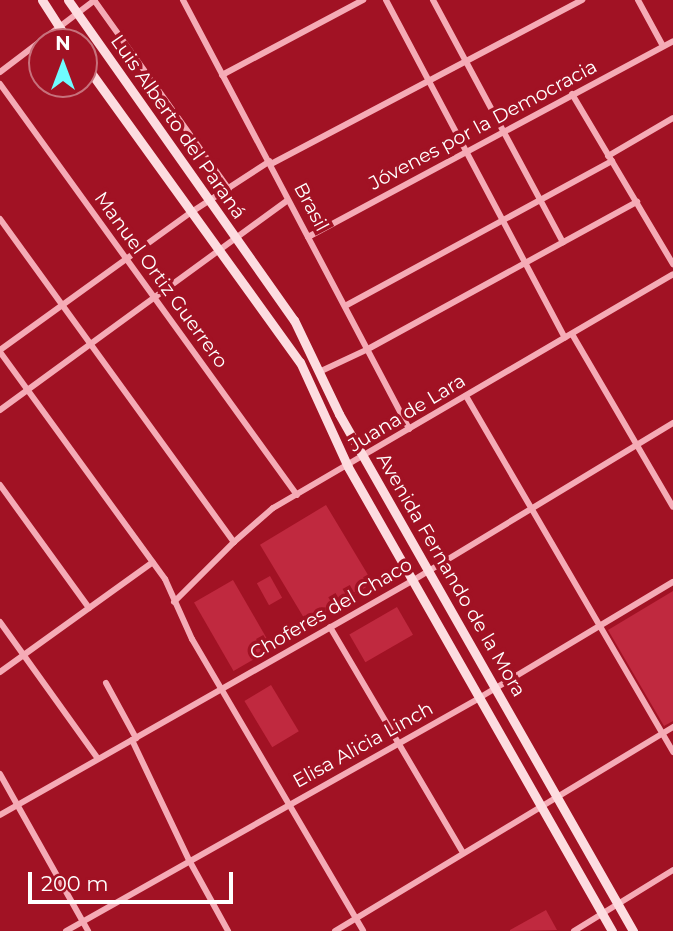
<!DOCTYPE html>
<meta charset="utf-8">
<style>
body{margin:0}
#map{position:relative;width:673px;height:931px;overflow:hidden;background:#a11224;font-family:Montserrat,sans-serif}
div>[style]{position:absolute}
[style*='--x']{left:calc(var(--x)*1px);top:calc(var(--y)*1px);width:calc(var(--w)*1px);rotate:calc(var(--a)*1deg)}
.green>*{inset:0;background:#c0293f;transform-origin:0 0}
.street>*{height:6px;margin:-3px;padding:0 3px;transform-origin:3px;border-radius:3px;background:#f5abb6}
.secondary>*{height:9px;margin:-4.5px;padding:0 4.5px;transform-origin:4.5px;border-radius:4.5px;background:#fddce0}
span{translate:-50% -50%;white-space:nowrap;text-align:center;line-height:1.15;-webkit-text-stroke:7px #a11224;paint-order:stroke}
.street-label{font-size:19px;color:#fff}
.north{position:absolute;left:28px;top:28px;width:70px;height:70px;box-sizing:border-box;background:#a11224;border:2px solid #c7717c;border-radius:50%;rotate:0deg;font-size:19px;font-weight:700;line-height:28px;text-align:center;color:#fff}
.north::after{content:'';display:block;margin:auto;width:24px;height:32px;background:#6ffcff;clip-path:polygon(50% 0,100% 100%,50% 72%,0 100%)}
.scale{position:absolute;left:28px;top:872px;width:205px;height:32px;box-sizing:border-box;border:4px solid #fff;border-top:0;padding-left:9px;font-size:21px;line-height:24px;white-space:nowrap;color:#fff;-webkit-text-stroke:5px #a11224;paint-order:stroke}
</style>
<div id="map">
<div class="green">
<i style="left:326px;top:505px;width:91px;height:77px;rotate:59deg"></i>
<i style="left:270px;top:576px;width:25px;height:15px;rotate:61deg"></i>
<i style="left:233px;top:580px;width:79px;height:45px;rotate:60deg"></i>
<i style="clip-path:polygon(673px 591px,673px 721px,664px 726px,608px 630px)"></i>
<i style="left:397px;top:607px;width:32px;height:55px;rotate:60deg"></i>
<i style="left:271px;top:685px;width:54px;height:31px;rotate:59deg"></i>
<i style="clip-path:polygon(546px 910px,557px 930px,510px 931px,510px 930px)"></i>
</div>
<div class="street">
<i style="--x:94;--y:0;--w:232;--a:54.5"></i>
<i style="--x:183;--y:0;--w:485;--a:62.2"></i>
<i style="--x:386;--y:0;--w:382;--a:62.1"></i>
<i style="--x:433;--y:0;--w:275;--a:61.8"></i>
<i style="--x:638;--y:0;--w:52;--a:61.5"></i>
<i style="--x:0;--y:72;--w:119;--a:-37.2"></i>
<i style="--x:222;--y:75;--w:160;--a:-28"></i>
<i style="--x:0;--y:84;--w:507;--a:54.15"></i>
<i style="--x:572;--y:94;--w:198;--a:59.3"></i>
<i style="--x:608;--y:156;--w:75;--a:-30.3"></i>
<i style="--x:271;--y:164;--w:352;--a:-27.8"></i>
<i style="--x:0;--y:219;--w:399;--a:54.1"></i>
<i style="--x:308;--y:237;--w:414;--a:-28.2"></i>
<i style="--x:345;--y:306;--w:304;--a:-28.5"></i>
<i style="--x:572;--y:334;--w:200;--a:59.7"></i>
<i style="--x:0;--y:350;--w:234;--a:-35.8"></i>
<i style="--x:190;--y:213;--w:95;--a:-33"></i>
<i style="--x:0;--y:352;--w:281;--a:54"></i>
<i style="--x:165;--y:579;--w:66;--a:65.8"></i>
<i style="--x:192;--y:639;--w:338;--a:59.6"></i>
<i style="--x:319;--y:372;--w:54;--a:-25.1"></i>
<i style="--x:368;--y:349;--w:307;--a:-28.7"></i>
<i style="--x:466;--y:396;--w:412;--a:59.8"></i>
<i style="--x:0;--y:410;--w:356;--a:-36.1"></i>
<i style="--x:0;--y:485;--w:152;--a:54.1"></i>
<i style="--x:174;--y:602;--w:85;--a:-45"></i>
<i style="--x:234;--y:542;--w:52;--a:-41.1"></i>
<i style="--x:273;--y:508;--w:463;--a:-30.3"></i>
<i style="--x:0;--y:622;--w:168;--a:54.4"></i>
<i style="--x:330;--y:627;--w:262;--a:59.5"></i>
<i style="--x:0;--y:672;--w:188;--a:-35.7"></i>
<i style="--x:106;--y:683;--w:63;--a:61.4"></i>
<i style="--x:132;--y:740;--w:133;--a:64.6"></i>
<i style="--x:189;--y:860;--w:81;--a:61.2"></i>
<i style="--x:0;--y:774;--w:180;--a:60.7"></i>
<i style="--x:0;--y:815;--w:474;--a:-29.6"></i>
<i style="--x:412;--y:581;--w:305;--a:-31.2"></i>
<i style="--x:66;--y:931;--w:474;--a:-29.4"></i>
<i style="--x:479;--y:698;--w:226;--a:-30.9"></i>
<i style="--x:335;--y:931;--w:395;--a:-31.1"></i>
<i style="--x:574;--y:931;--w:116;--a:-31.6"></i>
</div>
<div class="secondary">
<i style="--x:42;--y:0;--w:50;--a:57.3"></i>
<i style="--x:68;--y:0;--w:392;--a:54.8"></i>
<i style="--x:294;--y:320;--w:104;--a:64.4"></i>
<i style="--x:339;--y:414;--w:595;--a:60.37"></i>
<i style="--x:84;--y:63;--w:369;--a:54.2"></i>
<i style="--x:300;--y:362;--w:115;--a:65.4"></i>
<i style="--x:348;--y:467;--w:534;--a:60.36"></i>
</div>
<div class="street-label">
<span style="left:483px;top:125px;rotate:-28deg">Jóvenes por la Democracia</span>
<span style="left:178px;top:127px;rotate:55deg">Luis Alberto del Paraná</span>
<span style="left:311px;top:207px;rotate:62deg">Brasil</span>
<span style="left:161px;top:280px;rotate:54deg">Manuel Ortiz Guerrero</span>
<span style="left:407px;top:413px;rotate:-31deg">Juana de Lara</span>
<span style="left:451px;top:575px;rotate:60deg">Avenida Fernando de la Mora</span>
<span style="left:331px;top:609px;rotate:-30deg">Choferes del Chaco</span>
<span style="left:363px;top:745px;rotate:-29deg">Elisa Alicia Linch</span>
</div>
<div class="north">N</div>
<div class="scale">200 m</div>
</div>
